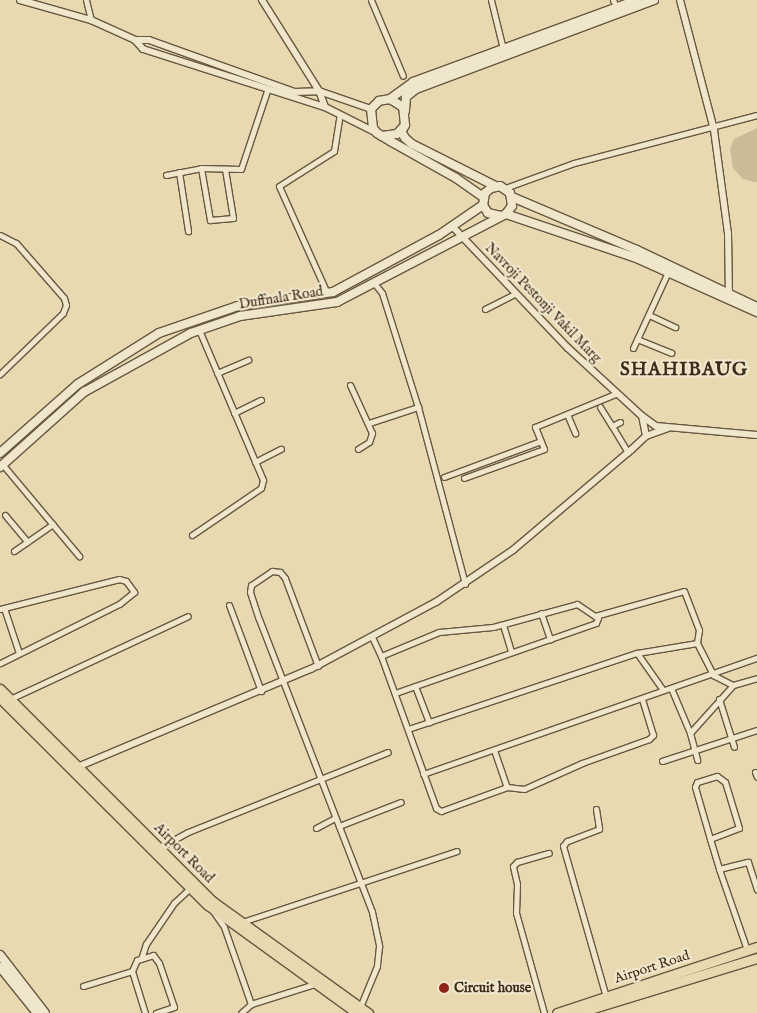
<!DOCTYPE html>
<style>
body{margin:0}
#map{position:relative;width:757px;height:1013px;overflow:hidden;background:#e8d9b0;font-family:"IM FELL English",serif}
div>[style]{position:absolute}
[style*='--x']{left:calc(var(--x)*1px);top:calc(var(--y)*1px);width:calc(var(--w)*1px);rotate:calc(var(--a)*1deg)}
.green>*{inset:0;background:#cbbc97}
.roads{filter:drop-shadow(1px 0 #665840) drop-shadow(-1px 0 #665840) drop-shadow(0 1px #665840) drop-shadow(0 -1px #665840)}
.minor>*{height:5px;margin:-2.5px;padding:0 2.5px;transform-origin:2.5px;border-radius:2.5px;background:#f0e6cc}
.tertiary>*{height:6px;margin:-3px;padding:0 3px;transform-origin:3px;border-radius:3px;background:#f0e6cc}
.secondary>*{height:8px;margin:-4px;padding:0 4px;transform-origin:4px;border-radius:4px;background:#f0e6cc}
.primary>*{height:9px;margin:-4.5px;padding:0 4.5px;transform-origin:4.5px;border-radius:4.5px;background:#e8d9b0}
.dots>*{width:14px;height:14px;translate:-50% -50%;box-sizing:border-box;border:2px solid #f0e6cc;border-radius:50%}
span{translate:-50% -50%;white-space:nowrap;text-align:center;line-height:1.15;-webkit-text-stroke:4.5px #f0e6cc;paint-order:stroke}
.street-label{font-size:14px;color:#3b2d1b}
.poi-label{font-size:14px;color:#3b2d1b;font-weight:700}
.left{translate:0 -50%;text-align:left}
.district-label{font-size:19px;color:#3b2d1b;font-weight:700;letter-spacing:1px}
</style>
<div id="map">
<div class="green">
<i style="clip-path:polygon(757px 128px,757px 182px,754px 182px,743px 179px,733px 168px,730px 149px,734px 139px)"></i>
</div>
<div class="roads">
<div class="minor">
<i style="--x:86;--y:0;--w:21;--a:76"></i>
<i style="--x:371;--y:0;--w:82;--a:67.2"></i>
<i style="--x:491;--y:0;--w:50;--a:76.2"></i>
<i style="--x:613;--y:0;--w:9;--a:63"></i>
<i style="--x:201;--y:168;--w:53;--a:80.2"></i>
<i style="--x:210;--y:220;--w:23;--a:-5"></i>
<i style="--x:233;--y:218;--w:50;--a:-99.3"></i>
<i style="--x:179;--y:172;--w:60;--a:81.3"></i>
<i style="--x:166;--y:175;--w:36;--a:-11"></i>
<i style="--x:201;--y:168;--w:40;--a:1.4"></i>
<i style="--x:241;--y:169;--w:82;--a:-71.6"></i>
<i style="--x:505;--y:188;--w:73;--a:-19.9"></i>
<i style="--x:574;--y:163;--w:189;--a:-14.7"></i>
<i style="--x:0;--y:235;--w:18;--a:27"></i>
<i style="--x:16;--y:243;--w:73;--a:48.9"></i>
<i style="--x:64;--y:298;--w:7;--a:74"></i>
<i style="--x:66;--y:305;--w:9;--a:111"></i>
<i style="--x:63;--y:313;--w:88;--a:135.9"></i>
<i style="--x:374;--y:283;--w:13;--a:51"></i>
<i style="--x:382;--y:293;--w:120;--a:72.5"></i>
<i style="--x:418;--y:407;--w:183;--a:75.1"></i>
<i style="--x:327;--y:293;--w:117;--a:-114.2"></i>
<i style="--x:279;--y:186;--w:65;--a:-32.5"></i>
<i style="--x:334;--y:151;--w:36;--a:-81"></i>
<i style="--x:485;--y:309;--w:35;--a:-27"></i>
<i style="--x:649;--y:315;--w:29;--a:25"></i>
<i style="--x:637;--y:339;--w:37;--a:22"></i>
<i style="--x:633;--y:348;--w:84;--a:-65.3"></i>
<i style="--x:217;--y:373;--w:34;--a:-23"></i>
<i style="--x:350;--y:385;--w:53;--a:65.4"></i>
<i style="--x:372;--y:433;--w:9;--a:108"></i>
<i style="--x:369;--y:442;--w:13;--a:148"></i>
<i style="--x:600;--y:407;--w:22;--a:58"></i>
<i style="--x:234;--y:413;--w:30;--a:-26"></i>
<i style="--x:567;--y:414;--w:21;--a:67"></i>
<i style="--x:620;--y:422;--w:9;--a:153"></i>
<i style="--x:612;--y:426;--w:31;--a:59"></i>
<i style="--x:369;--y:423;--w:52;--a:-18.1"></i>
<i style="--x:255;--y:462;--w:29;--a:-27"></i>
<i style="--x:3;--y:465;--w:119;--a:50.1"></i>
<i style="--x:444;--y:477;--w:103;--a:-20.4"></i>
<i style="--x:464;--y:478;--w:85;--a:-19.9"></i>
<i style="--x:544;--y:449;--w:24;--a:-112"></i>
<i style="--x:535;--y:427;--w:87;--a:-22.4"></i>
<i style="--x:5;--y:515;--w:35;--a:50"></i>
<i style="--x:192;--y:535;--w:83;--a:-34.3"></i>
<i style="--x:261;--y:488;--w:8;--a:-76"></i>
<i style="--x:263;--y:480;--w:163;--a:-113.1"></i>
<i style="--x:14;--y:551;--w:47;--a:-34.7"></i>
<i style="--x:229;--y:605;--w:92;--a:69.6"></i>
<i style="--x:4;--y:608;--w:47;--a:71.6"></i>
<i style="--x:0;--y:609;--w:123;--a:-14.1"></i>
<i style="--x:119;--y:579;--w:7;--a:16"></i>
<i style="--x:126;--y:581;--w:14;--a:54"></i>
<i style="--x:134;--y:592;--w:19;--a:141"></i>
<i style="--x:119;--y:604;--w:133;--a:153.6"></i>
<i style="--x:541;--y:613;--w:28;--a:71"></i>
<i style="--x:595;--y:616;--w:92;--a:-15.7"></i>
<i style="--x:684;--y:591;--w:42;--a:69"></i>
<i style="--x:699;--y:630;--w:13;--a:99"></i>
<i style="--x:697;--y:643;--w:36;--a:63"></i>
<i style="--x:713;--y:675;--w:22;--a:27"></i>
<i style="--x:503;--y:625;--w:28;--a:73"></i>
<i style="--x:372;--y:637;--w:21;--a:65"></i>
<i style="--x:381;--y:656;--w:63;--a:-22.5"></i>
<i style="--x:439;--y:632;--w:54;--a:-5.3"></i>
<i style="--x:493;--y:627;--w:87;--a:-15.3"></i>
<i style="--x:577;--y:604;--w:25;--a:34"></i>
<i style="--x:598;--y:618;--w:5;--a:112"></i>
<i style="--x:596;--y:623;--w:213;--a:160.8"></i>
<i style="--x:637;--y:653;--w:45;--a:54.9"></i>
<i style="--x:381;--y:656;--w:162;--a:70.1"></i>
<i style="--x:436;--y:808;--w:6;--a:31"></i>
<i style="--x:441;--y:811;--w:70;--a:-20"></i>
<i style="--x:507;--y:787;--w:17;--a:7"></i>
<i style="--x:524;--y:789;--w:64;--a:-24.1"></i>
<i style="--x:582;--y:763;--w:71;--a:-19.7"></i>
<i style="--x:649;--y:739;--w:6;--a:-45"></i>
<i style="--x:653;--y:735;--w:38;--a:-107"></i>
<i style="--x:318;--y:666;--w:94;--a:-110.6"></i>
<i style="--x:285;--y:578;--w:8;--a:-130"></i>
<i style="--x:280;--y:572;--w:8;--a:-173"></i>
<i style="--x:272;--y:571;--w:25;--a:146"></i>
<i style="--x:251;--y:585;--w:7;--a:98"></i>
<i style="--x:250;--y:592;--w:28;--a:72"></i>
<i style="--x:259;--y:619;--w:314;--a:68.9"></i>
<i style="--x:372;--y:912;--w:35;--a:78"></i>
<i style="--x:379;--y:946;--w:20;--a:96"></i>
<i style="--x:377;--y:966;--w:44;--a:112.5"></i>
<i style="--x:415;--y:686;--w:39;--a:69"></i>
<i style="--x:671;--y:688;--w:49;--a:67.1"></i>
<i style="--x:690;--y:733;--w:28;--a:75"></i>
<i style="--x:10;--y:699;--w:196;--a:-25"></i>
<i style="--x:719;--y:699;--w:50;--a:72.6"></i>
<i style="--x:408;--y:729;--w:241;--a:-18.4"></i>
<i style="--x:637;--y:653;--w:61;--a:-9.5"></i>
<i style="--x:690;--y:733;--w:64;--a:-48.1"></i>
<i style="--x:733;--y:685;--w:25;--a:-16"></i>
<i style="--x:494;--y:750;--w:39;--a:71"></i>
<i style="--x:662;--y:761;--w:100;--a:-18.1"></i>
<i style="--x:755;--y:772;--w:5;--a:68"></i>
<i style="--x:423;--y:774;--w:354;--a:-19.2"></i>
<i style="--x:596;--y:809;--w:20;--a:81"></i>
<i style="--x:599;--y:829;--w:34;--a:159"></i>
<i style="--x:567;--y:841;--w:6;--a:129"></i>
<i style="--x:563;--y:846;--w:157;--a:74.1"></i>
<i style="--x:339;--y:826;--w:66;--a:-21.2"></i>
<i style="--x:316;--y:828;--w:21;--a:-28"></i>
<i style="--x:710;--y:839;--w:31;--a:-21"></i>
<i style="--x:739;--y:828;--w:48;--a:-106.9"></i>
<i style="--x:725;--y:782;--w:10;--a:-143"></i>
<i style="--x:717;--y:776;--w:21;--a:163"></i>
<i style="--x:697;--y:782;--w:5;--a:112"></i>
<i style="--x:695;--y:787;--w:54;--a:73.9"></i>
<i style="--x:710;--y:839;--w:31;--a:73"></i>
<i style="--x:719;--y:869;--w:86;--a:70.9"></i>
<i style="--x:159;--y:848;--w:33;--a:-29"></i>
<i style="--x:188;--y:832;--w:215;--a:-21.8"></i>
<i style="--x:719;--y:869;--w:30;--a:-14"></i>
<i style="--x:748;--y:862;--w:29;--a:72"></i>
<i style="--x:213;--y:911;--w:19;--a:55"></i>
<i style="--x:224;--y:927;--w:82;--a:70.7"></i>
<i style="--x:251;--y:1004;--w:67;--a:-17.4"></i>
<i style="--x:242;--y:922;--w:226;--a:-18.3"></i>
<i style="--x:141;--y:959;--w:16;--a:-72"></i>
<i style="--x:146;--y:944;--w:50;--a:-55.7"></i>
<i style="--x:174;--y:903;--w:22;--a:-43"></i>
<i style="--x:83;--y:986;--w:51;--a:-17"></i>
<i style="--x:145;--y:1013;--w:44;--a:-107.2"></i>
<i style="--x:132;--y:971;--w:12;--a:-66"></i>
<i style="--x:137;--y:960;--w:17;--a:-17"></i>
<i style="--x:153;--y:955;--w:10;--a:53"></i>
<i style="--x:159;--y:963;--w:46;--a:71.2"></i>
<i style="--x:174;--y:1007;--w:19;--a:162"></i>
<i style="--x:241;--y:1013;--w:13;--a:-42"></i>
<i style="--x:544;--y:1013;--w:104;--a:-105.6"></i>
<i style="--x:516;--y:913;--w:29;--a:-88"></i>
<i style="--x:517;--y:884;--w:18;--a:-103"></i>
<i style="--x:513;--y:866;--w:6;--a:-45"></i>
<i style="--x:517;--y:862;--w:33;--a:-16"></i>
</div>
<div class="tertiary">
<i style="--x:20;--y:0;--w:74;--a:15.7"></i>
<i style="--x:91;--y:20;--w:48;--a:24.4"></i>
<i style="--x:135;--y:40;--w:14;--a:0"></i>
<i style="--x:149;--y:40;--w:154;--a:19.7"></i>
<i style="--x:294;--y:92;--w:25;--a:-2"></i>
<i style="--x:319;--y:91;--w:55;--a:19.1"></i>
<i style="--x:262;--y:0;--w:107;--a:57.9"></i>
<i style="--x:319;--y:91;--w:17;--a:69"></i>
<i style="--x:680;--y:0;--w:134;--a:75.3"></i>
<i style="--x:714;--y:130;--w:104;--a:82.3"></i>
<i style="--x:728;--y:233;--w:65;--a:89.1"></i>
<i style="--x:135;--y:40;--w:12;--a:48"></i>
<i style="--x:143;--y:49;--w:191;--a:17.7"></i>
<i style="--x:325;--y:107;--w:56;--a:26.6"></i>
<i style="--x:453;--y:227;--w:167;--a:46.5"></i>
<i style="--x:568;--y:348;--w:100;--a:42.6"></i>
<i style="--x:642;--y:416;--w:17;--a:36"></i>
<i style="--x:656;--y:426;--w:101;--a:5.1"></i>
<i style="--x:646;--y:436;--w:23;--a:-20"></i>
<i style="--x:75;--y:768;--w:256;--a:-22.8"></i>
<i style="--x:311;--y:669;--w:142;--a:-28.2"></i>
<i style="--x:436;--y:602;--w:93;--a:-34"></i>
<i style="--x:513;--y:550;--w:155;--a:-40.3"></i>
<i style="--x:631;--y:450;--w:21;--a:-43"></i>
<i style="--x:646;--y:436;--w:20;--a:-101"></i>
</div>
<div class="secondary">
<i style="--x:390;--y:99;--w:29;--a:-36"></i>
<i style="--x:413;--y:82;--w:239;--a:-20.1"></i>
<i style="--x:405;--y:111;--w:14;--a:-86"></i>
<i style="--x:406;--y:97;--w:13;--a:-39"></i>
<i style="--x:416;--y:89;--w:254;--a:-20.5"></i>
<i style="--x:404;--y:127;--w:5;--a:127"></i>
<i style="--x:401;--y:131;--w:8;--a:60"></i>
<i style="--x:405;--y:138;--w:9;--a:41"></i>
<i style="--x:412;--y:144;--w:93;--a:26.8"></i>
<i style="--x:382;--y:136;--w:15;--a:-8"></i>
<i style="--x:397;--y:134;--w:12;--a:-48"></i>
<i style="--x:405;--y:125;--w:18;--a:-96"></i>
<i style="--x:403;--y:107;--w:15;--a:-148"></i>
<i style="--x:390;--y:99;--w:11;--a:170"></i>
<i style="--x:379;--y:101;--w:11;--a:135"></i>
<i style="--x:371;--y:109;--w:19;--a:84"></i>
<i style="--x:373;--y:128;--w:6;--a:51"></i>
<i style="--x:377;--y:133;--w:17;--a:31"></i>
<i style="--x:392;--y:142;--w:73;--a:29.4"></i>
<i style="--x:456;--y:178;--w:33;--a:35"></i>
<i style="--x:512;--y:197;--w:136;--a:23"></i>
<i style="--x:637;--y:250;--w:133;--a:25.4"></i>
<i style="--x:506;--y:214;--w:135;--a:18.6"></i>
<i style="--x:634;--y:257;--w:135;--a:24.1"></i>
<i style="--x:0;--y:453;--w:104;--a:-41.5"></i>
<i style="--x:78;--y:384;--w:96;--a:-32.2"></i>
<i style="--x:159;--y:333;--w:83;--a:-18.9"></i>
<i style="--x:238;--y:306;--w:96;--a:-8.4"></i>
<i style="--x:333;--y:292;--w:120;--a:-28.3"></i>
<i style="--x:439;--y:235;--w:53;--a:-34.3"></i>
<i style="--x:0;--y:467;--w:113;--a:-41.8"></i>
<i style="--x:84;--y:392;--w:122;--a:-28.9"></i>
<i style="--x:191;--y:333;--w:52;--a:-19.1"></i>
<i style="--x:240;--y:316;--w:98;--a:-8.2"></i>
<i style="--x:337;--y:302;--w:191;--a:-27.5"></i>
<i style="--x:506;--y:214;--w:10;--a:-53"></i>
<i style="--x:512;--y:206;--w:13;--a:-99"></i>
<i style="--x:510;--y:193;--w:12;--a:-145"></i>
<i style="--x:500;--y:186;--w:9;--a:167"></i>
<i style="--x:491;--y:188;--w:8;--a:140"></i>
<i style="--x:485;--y:193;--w:12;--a:99"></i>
<i style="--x:483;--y:205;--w:9;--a:58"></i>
<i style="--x:488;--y:213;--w:13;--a:13"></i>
<i style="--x:0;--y:955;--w:73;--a:52.2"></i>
<i style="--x:0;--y:967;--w:59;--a:51.2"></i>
</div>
<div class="primary">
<i style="--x:0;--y:689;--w:300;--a:45"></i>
<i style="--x:212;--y:901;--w:192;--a:35.7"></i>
<i style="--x:0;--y:698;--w:293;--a:44.9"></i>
<i style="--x:208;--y:905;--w:184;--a:35.9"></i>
<i style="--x:557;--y:1013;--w:211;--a:-18.3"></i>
<i style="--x:577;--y:1013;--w:188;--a:-17"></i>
</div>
</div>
<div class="dots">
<i style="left:444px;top:988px;background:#8f2418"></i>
</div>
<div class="street-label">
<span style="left:281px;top:298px;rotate:-9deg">Duffnala Road</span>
<span style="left:543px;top:303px;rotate:46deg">Navroji Pestonji Vakil Marg</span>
<span style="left:184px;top:853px;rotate:45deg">Airport Road</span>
<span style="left:652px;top:967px;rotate:-18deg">Airport Road</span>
</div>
<div class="poi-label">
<span class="left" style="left:454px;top:988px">Circuit house</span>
</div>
<div class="district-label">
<span style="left:684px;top:371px">SHAHIBAUG</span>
</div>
</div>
